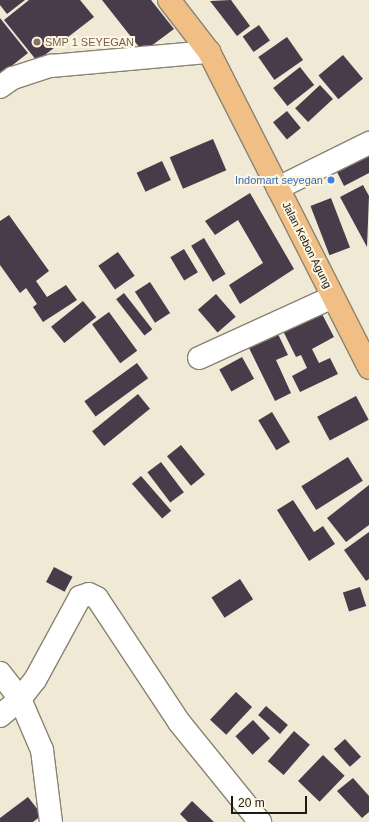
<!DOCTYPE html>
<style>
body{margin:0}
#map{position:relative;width:369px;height:822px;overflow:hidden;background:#efe9d5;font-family:Arial,sans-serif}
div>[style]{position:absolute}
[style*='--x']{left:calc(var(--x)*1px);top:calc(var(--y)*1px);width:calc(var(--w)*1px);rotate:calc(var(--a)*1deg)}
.building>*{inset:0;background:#483c4a;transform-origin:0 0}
.roads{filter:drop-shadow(1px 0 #898471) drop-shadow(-1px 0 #898471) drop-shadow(0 1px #898471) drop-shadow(0 -1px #898471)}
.minor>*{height:22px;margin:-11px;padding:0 11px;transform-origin:11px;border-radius:11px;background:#fff}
.major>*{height:22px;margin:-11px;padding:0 11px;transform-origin:11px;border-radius:11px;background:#f1bf86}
.dots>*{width:11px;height:11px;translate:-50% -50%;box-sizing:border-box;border:2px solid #fdf7e2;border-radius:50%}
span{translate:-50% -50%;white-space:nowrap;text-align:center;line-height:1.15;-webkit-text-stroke:4px #fdf7e2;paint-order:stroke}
.education-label{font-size:11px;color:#785e54}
.left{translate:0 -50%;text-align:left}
.shop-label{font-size:11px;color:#366cbe}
.right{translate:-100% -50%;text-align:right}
.street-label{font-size:11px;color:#1c1a12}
.scale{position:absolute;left:231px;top:796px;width:76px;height:18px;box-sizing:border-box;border:2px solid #1c1a12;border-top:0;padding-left:5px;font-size:12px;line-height:14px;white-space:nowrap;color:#1c1a12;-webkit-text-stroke:3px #fdf7e2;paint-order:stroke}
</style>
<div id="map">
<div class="building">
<i style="clip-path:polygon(0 0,25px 0,7px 14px,0 5px)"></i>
<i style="clip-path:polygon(29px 0,80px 0,94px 17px,37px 61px,4px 20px)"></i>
<i style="clip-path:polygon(102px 0,151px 0,174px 29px,143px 52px)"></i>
<i style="clip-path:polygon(231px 0,250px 26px,237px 36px,210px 1px)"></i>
<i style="clip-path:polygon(0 18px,28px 53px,0 75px)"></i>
<i style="left:259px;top:25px;width:19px;height:20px;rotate:55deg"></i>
<i style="left:287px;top:37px;width:28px;height:35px;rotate:55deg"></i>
<i style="left:343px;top:55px;width:31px;height:32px;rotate:50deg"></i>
<i style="left:300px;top:67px;width:23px;height:34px;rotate:52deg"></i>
<i style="left:320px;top:85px;width:19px;height:34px;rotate:47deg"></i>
<i style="left:287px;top:111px;width:22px;height:18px;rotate:51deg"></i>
<i style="left:213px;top:139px;width:34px;height:47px;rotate:67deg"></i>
<i style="clip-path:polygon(369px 148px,369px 173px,344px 186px,334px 166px)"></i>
<i style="left:162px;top:161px;width:21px;height:28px;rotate:65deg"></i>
<i style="clip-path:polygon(363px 185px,369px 196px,367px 247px,340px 197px)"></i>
<i style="clip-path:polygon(250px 193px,294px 269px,240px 304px,229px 285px,263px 263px,238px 220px,215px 235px,205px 221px)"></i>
<i style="left:331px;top:198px;width:53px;height:22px;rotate:69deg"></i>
<i style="clip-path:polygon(9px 215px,49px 271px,36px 281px,47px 297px,66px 285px,77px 300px,43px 322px,33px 307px,37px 304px,26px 288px,20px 293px,0 265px,0 221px)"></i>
<i style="left:204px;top:238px;width:42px;height:15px;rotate:59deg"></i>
<i style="left:184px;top:249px;width:27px;height:16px;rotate:59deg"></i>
<i style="left:118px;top:252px;width:29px;height:24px;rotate:55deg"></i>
<i style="left:150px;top:282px;width:37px;height:18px;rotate:57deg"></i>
<i style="left:124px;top:293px;width:46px;height:10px;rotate:52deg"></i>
<i style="left:216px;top:294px;width:30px;height:24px;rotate:49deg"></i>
<i style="left:83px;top:301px;width:21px;height:41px;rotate:51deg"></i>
<i style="left:109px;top:312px;width:48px;height:21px;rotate:54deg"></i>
<i style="clip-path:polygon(321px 312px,334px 337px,312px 349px,319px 363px,330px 358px,338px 374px,300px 392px,292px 376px,307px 368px,301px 355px,296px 357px,283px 331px)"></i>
<i style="clip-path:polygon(277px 332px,288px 355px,276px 360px,291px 393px,275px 401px,248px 346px)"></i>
<i style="left:242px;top:357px;width:25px;height:26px;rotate:61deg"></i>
<i style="left:137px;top:363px;width:19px;height:65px;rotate:54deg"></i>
<i style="left:138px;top:394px;width:19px;height:59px;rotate:51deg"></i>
<i style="left:356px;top:396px;width:27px;height:44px;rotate:62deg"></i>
<i style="left:272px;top:412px;width:35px;height:16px;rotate:59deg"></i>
<i style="left:181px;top:445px;width:38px;height:18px;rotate:51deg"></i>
<i style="left:348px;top:457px;width:28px;height:55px;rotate:58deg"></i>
<i style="left:161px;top:462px;width:38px;height:17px;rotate:53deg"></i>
<i style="left:141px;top:476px;width:46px;height:12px;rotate:49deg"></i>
<i style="clip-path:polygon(369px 485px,369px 525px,346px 542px,327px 518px)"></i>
<i style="clip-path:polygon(293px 500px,314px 532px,323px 526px,335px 544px,309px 561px,277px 510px)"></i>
<i style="clip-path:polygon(369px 532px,369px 579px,366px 581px,344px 550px)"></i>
<i style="left:54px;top:567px;width:21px;height:17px;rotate:28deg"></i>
<i style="left:240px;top:579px;width:24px;height:34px;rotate:57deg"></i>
<i style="left:360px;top:587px;width:20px;height:18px;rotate:72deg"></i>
<i style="left:236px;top:692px;width:22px;height:38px;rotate:43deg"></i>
<i style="left:266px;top:706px;width:29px;height:12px;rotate:41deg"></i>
<i style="left:253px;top:720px;width:25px;height:24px;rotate:47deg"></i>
<i style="left:294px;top:731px;width:21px;height:40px;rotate:41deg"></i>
<i style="left:345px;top:739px;width:24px;height:15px;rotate:48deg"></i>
<i style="left:323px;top:755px;width:30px;height:36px;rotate:44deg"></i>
<i style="clip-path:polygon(353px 778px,369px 796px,369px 812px,362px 818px,337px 791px)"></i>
<i style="clip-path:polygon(28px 797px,42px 815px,33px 822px,0 822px,0 818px)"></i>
<i style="clip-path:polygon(192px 801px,214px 822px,188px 822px,180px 814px)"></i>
</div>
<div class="roads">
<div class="minor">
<i style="--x:0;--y:87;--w:16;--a:-35"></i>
<i style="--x:13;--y:78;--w:40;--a:-18"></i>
<i style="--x:51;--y:66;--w:159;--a:-5.1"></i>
<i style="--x:278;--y:188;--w:102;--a:-26.3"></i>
<i style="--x:199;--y:358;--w:147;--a:-24.5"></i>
<i style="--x:0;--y:673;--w:33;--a:52"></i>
<i style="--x:20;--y:699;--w:56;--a:66.7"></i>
<i style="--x:42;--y:750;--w:73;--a:82.9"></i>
<i style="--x:0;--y:716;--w:26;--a:-40"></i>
<i style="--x:20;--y:699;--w:24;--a:-52"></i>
<i style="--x:35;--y:680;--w:94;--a:-61.5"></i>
<i style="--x:80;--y:597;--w:9;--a:-18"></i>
<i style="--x:89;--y:594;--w:9;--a:27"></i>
<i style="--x:97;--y:598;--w:149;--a:56.5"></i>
<i style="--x:179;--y:722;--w:129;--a:51"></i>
</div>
<div class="major">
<i style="--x:169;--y:0;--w:66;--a:52.4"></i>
<i style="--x:209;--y:52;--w:354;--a:63.1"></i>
</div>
</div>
<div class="dots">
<i style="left:37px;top:42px;background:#8d6e63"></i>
<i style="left:331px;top:180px;background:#3f7fe0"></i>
</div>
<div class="education-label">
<span class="left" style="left:45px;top:42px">SMP 1 SEYEGAN</span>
</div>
<div class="shop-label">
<span class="right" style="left:323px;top:180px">Indomart seyegan</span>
</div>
<div class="street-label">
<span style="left:307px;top:245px;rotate:63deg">Jalan Kebon Agung</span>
</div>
<div class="scale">20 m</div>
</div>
